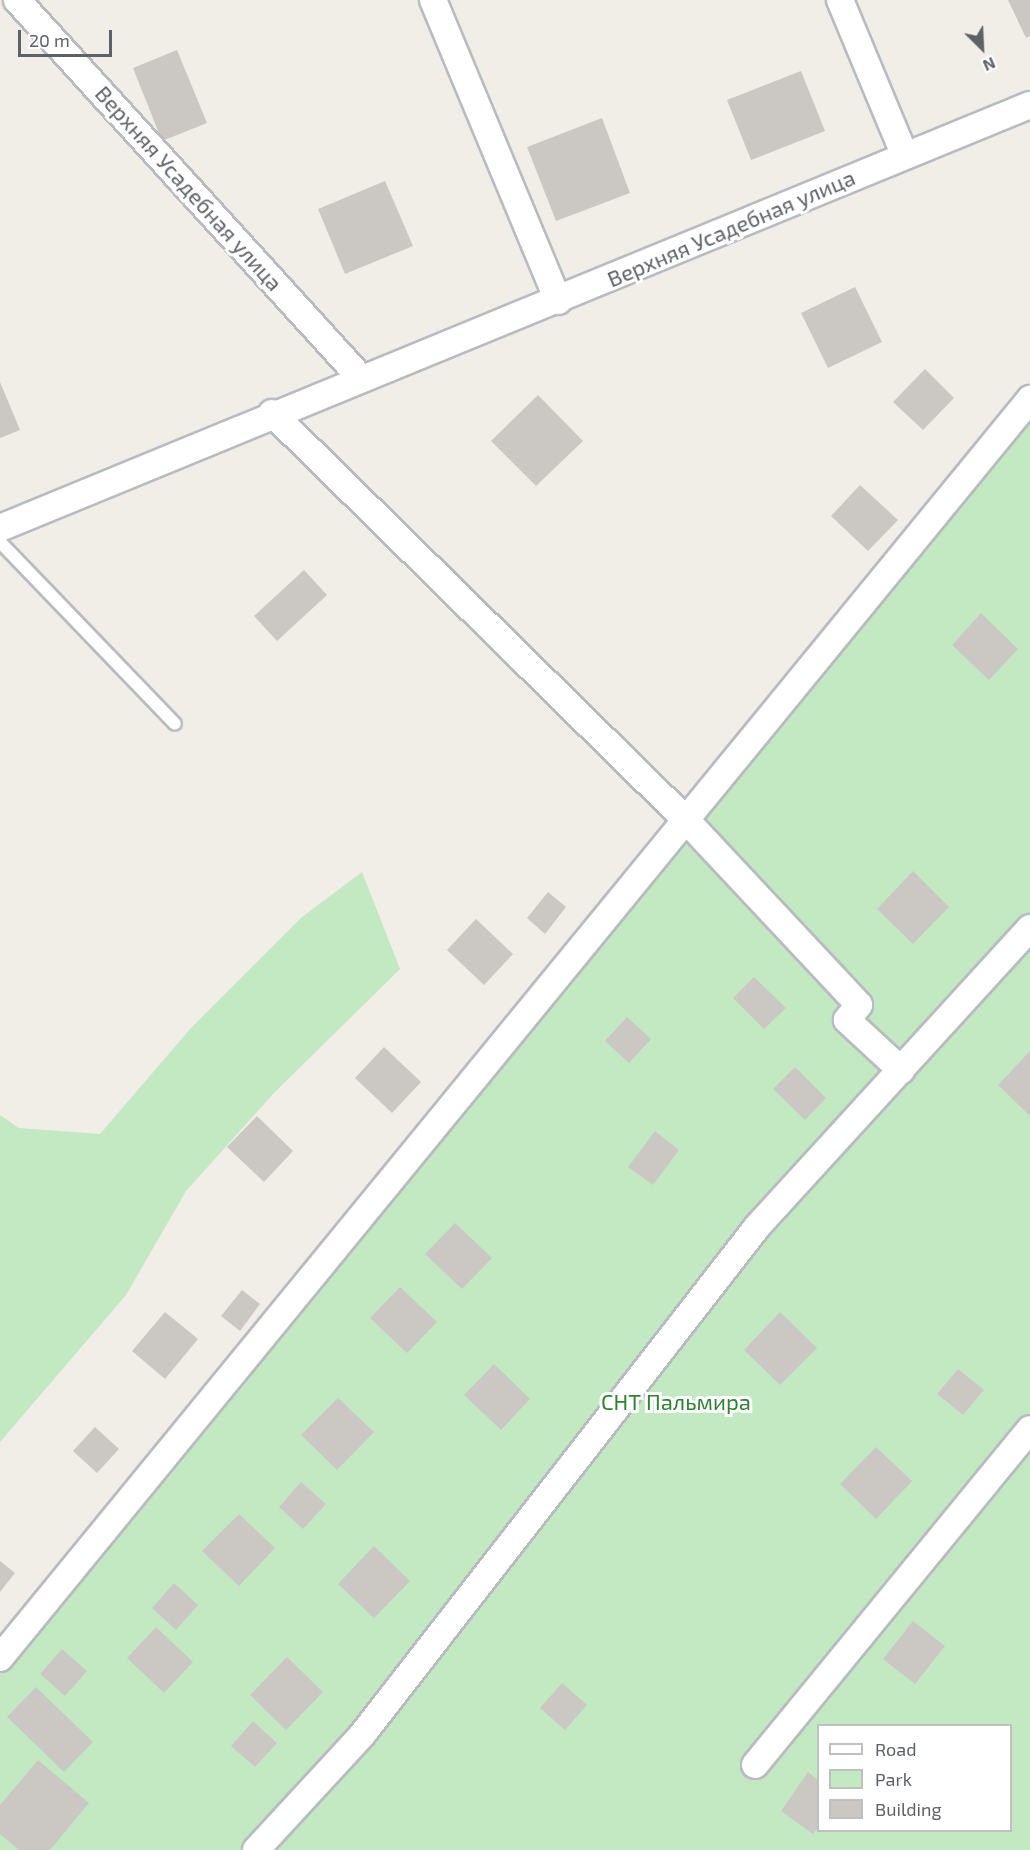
<!DOCTYPE html>
<html>
<head>
<meta charset="utf-8">
<style>
	body { margin:0 }
	#map { position:relative; width:1030px; height:1850px; overflow:hidden; background:#f0eee6; font-family:"Exo 2",sans-serif }
	div>[style] { position:absolute }
	[style*='--x'] { left:calc(var(--x)*1px); top:calc(var(--y)*1px); width:calc(var(--w)*1px); rotate:calc(var(--a)*1deg) }
	.green>* { inset:0; background:#c2e9c1 }
	.building>* { inset:0; background:#cbc8c3 }
	.roads { filter:drop-shadow(2px 0 #b8bbc0) drop-shadow(-2px 0 #b8bbc0) drop-shadow(0 2px #b8bbc0) drop-shadow(0 -2px #b8bbc0) }
	.service>* { height:12px; margin:-6px; padding:0 6px; transform-origin:6px; border-radius:6px; background:#fff }
	.minor>* { height:26px; margin:-13px; padding:0 13px; transform-origin:13px; border-radius:13px; background:#fff }
	span { translate:-50% -50%; white-space:nowrap; text-align:center; line-height:1.15; -webkit-text-stroke:6px #fff; paint-order:stroke }
	.street-label { font-size:22px; color:#5d6267 }
	.park-label { font-size:22px; color:#308332 }
	.legend { position:absolute; left:817px; top:1724px; width:195px; height:108px; box-sizing:border-box; background:#fff; border:2px solid #bec0c2; margin:0; padding:8px 10px; list-style:none; font-size:18px; color:#5d6267 }
	.legend li { display:flex; align-items:center; gap:12px; height:30px }
	.legend b { width:30px; border:2px solid #bec0c2 }
	.north { position:absolute; left:952px; top:18px; width:60px; height:60px; -webkit-text-stroke:4px #fff; paint-order:stroke; rotate:156deg; font-size:16px; font-weight:700; line-height:24px; text-align:center; color:#5d6267 }
	.north::after { content:''; display:block; margin:auto; width:21px; height:27px; background:#5d6267; clip-path:polygon(50% 0,100% 100%,50% 72%,0 100%) }
	.scale { position:absolute; left:18px; top:30px; width:94px; height:27px; box-sizing:border-box; border:3px solid #5d6267; border-top:0; padding-left:8px; font-size:18px; line-height:21px; white-space:nowrap; color:#5d6267; -webkit-text-stroke:4px #fff; paint-order:stroke }
</style>
</head>
<body>
<div id="map">
	<div class="green">
		<div style="clip-path:polygon(evenodd,1030px 423px,1030px 1850px,0 1850px,0 1662px,1030px 423px,818px 1726px,1010px 1726px,1010px 1830px,818px 1830px,818px 1726px)"></div>
		<div style="clip-path:polygon(362px 872px,400px 969px,274px 1093px,186px 1191px,126px 1295px,0 1442px,0 1115px,19px 1128px,100px 1134px,191px 1028px,302px 917px)"></div>
	</div>
	<div class="building">
		<div style="clip-path:polygon(1008px 0,1030px 0,1030px 36px,1026px 38px)"></div>
		<div style="clip-path:polygon(177px 50px,207px 123px,162px 141px,133px 68px)"></div>
		<div style="clip-path:polygon(801px 71px,825px 131px,751px 160px,727px 100px)"></div>
		<div style="clip-path:polygon(602px 118px,630px 193px,556px 221px,527px 147px)"></div>
		<div style="clip-path:polygon(385px 181px,413px 246px,345px 274px,318px 209px)"></div>
		<div style="clip-path:polygon(855px 287px,882px 342px,828px 368px,801px 313px)"></div>
		<div style="clip-path:polygon(925px 369px,954px 398px,923px 430px,893px 402px)"></div>
		<div style="clip-path:polygon(0 382px,20px 430px,0 438px)"></div>
		<div style="clip-path:polygon(538px 395px,583px 441px,536px 486px,491px 441px)"></div>
		<div style="clip-path:polygon(860px 485px,898px 520px,868px 551px,831px 516px)"></div>
		<div style="clip-path:polygon(304px 570px,327px 595px,277px 641px,254px 616px)"></div>
		<div style="clip-path:polygon(981px 613px,1018px 649px,989px 680px,952px 645px)"></div>
		<div style="clip-path:polygon(913px 871px,949px 907px,913px 944px,877px 909px)"></div>
		<div style="clip-path:polygon(548px 892px,566px 907px,545px 934px,527px 918px)"></div>
		<div style="clip-path:polygon(476px 919px,513px 954px,484px 985px,447px 950px)"></div>
		<div style="clip-path:polygon(754px 977px,786px 1008px,764px 1029px,733px 998px)"></div>
		<div style="clip-path:polygon(627px 1017px,651px 1039px,629px 1063px,605px 1041px)"></div>
		<div style="clip-path:polygon(384px 1047px,421px 1082px,392px 1113px,355px 1078px)"></div>
		<div style="clip-path:polygon(1030px 1051px,1030px 1116px,998px 1085px)"></div>
		<div style="clip-path:polygon(795px 1067px,826px 1098px,805px 1120px,773px 1089px)"></div>
		<div style="clip-path:polygon(257px 1116px,293px 1151px,264px 1182px,227px 1147px)"></div>
		<div style="clip-path:polygon(655px 1131px,679px 1150px,653px 1185px,628px 1167px)"></div>
		<div style="clip-path:polygon(455px 1223px,492px 1258px,462px 1289px,425px 1254px)"></div>
		<div style="clip-path:polygon(400px 1287px,437px 1322px,407px 1353px,370px 1318px)"></div>
		<div style="clip-path:polygon(242px 1290px,260px 1304px,240px 1331px,221px 1316px)"></div>
		<div style="clip-path:polygon(165px 1312px,198px 1339px,165px 1379px,132px 1351px)"></div>
		<div style="clip-path:polygon(780px 1312px,817px 1348px,780px 1385px,744px 1350px)"></div>
		<div style="clip-path:polygon(494px 1364px,530px 1399px,501px 1430px,464px 1395px)"></div>
		<div style="clip-path:polygon(958px 1369px,984px 1390px,963px 1415px,937px 1394px)"></div>
		<div style="clip-path:polygon(338px 1398px,374px 1432px,337px 1470px,301px 1435px)"></div>
		<div style="clip-path:polygon(95px 1427px,119px 1449px,97px 1473px,73px 1451px)"></div>
		<div style="clip-path:polygon(876px 1447px,912px 1481px,876px 1519px,840px 1484px)"></div>
		<div style="clip-path:polygon(301px 1482px,326px 1504px,303px 1529px,279px 1507px)"></div>
		<div style="clip-path:polygon(239px 1514px,275px 1548px,239px 1586px,202px 1551px)"></div>
		<div style="clip-path:polygon(374px 1546px,410px 1581px,374px 1618px,338px 1584px)"></div>
		<div style="clip-path:polygon(0 1561px,15px 1573px,0 1592px)"></div>
		<div style="clip-path:polygon(174px 1583px,198px 1605px,176px 1630px,152px 1608px)"></div>
		<div style="clip-path:polygon(913px 1621px,945px 1646px,915px 1684px,883px 1659px)"></div>
		<div style="clip-path:polygon(156px 1627px,193px 1662px,164px 1693px,127px 1658px)"></div>
		<div style="clip-path:polygon(62px 1649px,87px 1671px,65px 1696px,40px 1674px)"></div>
		<div style="clip-path:polygon(287px 1657px,323px 1692px,286px 1730px,250px 1695px)"></div>
		<div style="clip-path:polygon(562px 1683px,587px 1705px,565px 1730px,540px 1708px)"></div>
		<div style="clip-path:polygon(36px 1687px,93px 1742px,64px 1772px,7px 1717px)"></div>
		<div style="clip-path:polygon(253px 1721px,277px 1743px,255px 1767px,231px 1746px)"></div>
		<div style="clip-path:polygon(38px 1760px,89px 1803px,50px 1850px,19px 1850px,0 1834px,0 1805px)"></div>
		<div style="clip-path:polygon(808px 1772px,818px 1780px,818px 1827px,813px 1834px,781px 1811px)"></div>
	</div>
	<div class="roads">
		<div class="service">
			<div style="--x:0;--y:542;--w:252;--a:46.1"></div>
		</div>
		<div class="minor">
			<div style="--x:17;--y:0;--w:510;--a:47.7"></div>
			<div style="--x:433;--y:0;--w:326;--a:67.4"></div>
			<div style="--x:840;--y:0;--w:169;--a:67.4"></div>
			<div style="--x:272;--y:413;--w:581;--a:44.51"></div>
			<div style="--x:686;--y:820;--w:253;--a:46.9"></div>
			<div style="--x:859;--y:1005;--w:19;--a:129"></div>
			<div style="--x:847;--y:1020;--w:74;--a:42.8"></div>
			<div style="--x:0;--y:528;--w:1113;--a:-22.33"></div>
			<div style="--x:0;--y:1658;--w:1627;--a:-50.71"></div>
			<div style="--x:755;--y:1765;--w:434;--a:-50.7"></div>
			<div style="--x:256;--y:1850;--w:156;--a:-47.3"></div>
			<div style="--x:362;--y:1735;--w:643;--a:-52.13"></div>
			<div style="--x:757;--y:1227;--w:405;--a:-47.6"></div>
		</div>
	</div>
	<div class="street-label">
		<span style="left:189px;top:188px;rotate:48deg">Верхняя Усадебная улица</span>
		<span style="left:731px;top:228px;rotate:-23deg">Верхняя Усадебная улица</span>
	</div>
	<div class="park-label">
		<span style="left:676px;top:1402px">СНТ Пальмира</span>
	</div>
	<ul class="legend">
	<li><b style="height:8px;background:#fff"></b>Road</li>
	<li><b style="height:16px;background:#c2e9c1"></b>Park</li>
	<li><b style="height:16px;background:#cbc8c3"></b>Building</li>
	</ul>
	<div class="north">N</div>
	<div class="scale">20 m</div>
</div>
</body>
</html>
